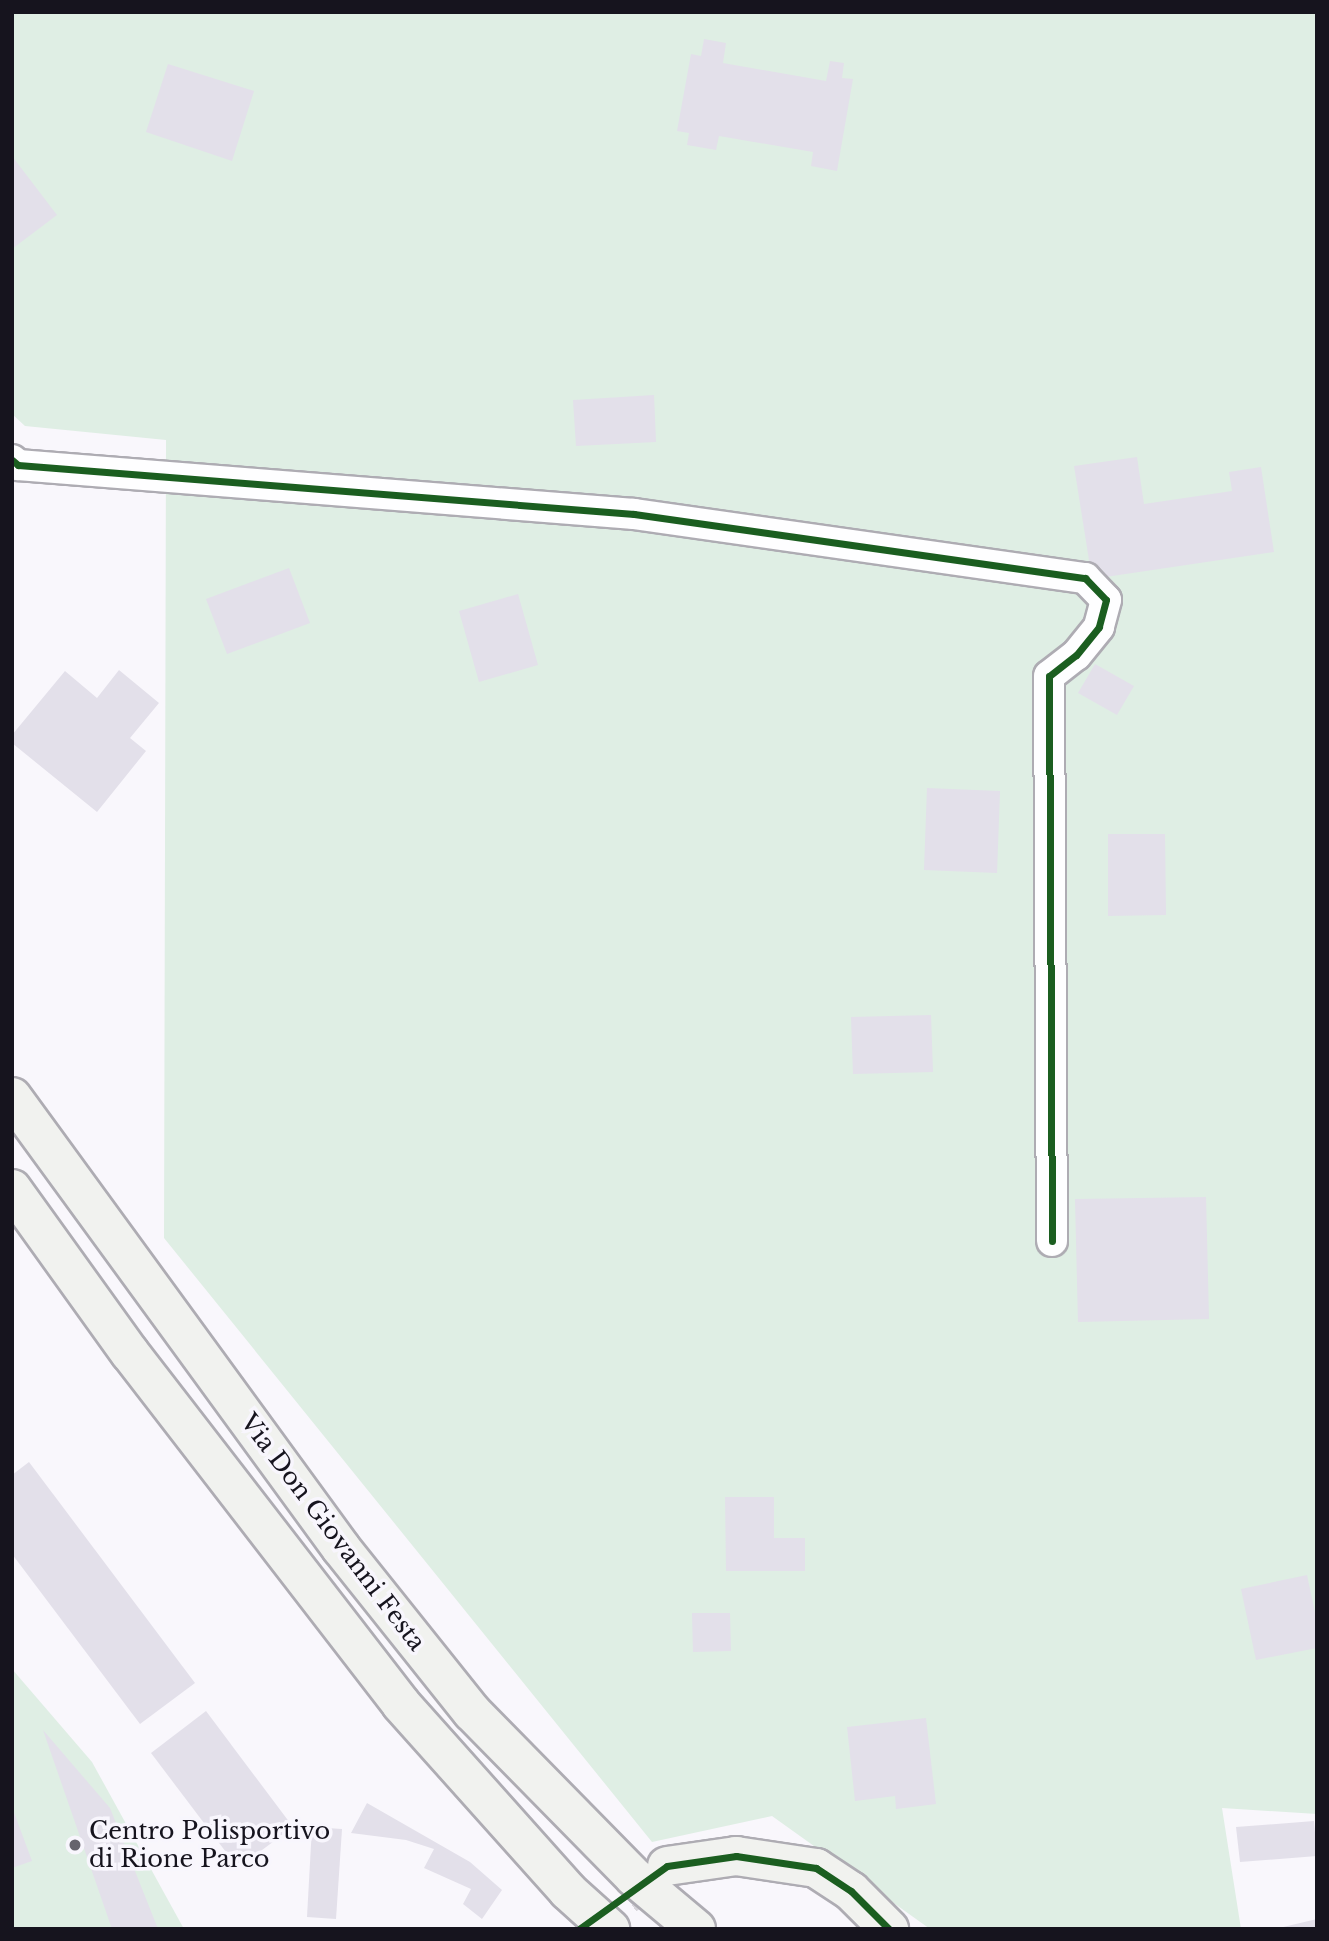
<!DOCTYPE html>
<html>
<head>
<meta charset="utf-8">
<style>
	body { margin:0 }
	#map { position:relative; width:1329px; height:1941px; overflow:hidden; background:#f9f7fc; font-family:"Libre Baskerville",serif }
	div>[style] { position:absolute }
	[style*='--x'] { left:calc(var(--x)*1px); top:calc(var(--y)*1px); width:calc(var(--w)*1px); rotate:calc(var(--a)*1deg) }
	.green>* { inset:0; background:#dfeee4 }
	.building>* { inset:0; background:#e3e0ea }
	.secondary-tunnel>* { height:38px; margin-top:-19px; transform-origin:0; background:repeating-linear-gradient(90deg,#d7d5db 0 38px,transparent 0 57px) }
	.roads { filter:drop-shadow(2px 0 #aeacb3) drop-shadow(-2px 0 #aeacb3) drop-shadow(0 2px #aeacb3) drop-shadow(0 -2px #aeacb3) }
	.street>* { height:30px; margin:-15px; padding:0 15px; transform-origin:15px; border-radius:15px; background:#fefeff }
	.secondary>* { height:38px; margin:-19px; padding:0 19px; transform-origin:19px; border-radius:19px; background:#f1f2ef }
	.cycleway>* { height:7px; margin:-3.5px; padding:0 3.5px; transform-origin:3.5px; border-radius:3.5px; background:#1b5e20 }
	.dots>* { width:19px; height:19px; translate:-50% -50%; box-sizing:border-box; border:4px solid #f8f6fd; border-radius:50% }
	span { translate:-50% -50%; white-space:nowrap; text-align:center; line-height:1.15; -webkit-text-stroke:7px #f8f6fd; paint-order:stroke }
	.street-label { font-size:24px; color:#16141e }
	.poi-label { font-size:24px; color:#16141e }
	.left { translate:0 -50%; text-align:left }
	.frame { position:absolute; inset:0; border:14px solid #16141e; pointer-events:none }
</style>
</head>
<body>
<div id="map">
	<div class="green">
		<div style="clip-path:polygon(12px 12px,1317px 12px,1317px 1814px,1222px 1808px,1241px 1929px,930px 1929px,772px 1816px,652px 1842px,164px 1238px,166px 440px,25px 426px,12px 414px)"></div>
		<div style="clip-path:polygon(12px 1669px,92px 1762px,184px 1929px,12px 1929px)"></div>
	</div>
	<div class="building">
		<div style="clip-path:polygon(704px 39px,726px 43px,723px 63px,826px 81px,830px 61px,844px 63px,842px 78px,853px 79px,837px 171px,811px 166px,813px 152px,719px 136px,716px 150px,687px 145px,689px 133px,677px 131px,691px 54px,701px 56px)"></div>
		<div style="clip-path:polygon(168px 64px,254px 91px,232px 161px,146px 132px)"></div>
		<div style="clip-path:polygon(12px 156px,57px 215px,12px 249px)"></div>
		<div style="clip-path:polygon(654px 395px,656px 442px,576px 446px,573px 400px)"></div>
		<div style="clip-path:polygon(1137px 457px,1144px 504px,1232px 491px,1229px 472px,1261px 467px,1274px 552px,1092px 579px,1074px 466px)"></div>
		<div style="clip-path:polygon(289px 568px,310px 623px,227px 654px,206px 599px)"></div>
		<div style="clip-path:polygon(518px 594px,538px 665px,479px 682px,459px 611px)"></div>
		<div style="clip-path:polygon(1095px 664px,1134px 686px,1117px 715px,1078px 693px)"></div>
		<div style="clip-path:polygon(119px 670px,159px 703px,130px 738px,146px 751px,97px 812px,12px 743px,12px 735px,65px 671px,97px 698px)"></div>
		<div style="clip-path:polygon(927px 788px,1000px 791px,997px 873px,924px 870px)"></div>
		<div style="clip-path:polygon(1108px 834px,1165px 834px,1166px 915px,1108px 916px)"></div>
		<div style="clip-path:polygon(931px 1015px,933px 1072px,853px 1074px,851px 1017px)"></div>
		<div style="clip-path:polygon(1206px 1197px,1209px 1319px,1078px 1322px,1075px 1199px)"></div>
		<div style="clip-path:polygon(29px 1462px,195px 1683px,140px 1724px,12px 1554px,12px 1475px)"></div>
		<div style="clip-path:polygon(725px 1497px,774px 1497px,774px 1538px,805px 1538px,805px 1571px,726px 1571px)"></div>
		<div style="clip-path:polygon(1307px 1575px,1317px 1622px,1317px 1648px,1256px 1660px,1241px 1589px)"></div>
		<div style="clip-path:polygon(692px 1613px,730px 1613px,731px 1651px,693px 1652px)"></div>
		<div style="clip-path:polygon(206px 1711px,293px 1827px,238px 1868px,151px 1753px)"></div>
		<div style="clip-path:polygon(926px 1718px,936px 1804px,896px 1809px,895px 1796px,855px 1801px,847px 1727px)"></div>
		<div style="clip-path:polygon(43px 1730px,110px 1808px,158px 1929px,112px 1929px)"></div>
		<div style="clip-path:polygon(367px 1803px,470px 1862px,502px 1890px,482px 1919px,463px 1904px,471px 1889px,424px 1868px,434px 1849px,406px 1840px,351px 1833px)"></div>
		<div style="clip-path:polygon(12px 1807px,32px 1861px,12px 1868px)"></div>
		<div style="clip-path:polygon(1314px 1821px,1317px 1856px,1240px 1862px,1236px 1827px)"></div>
		<div style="clip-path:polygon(312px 1827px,342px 1829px,336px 1919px,307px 1917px)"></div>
		<div style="clip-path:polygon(1317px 1919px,1317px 1929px,1279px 1929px,1279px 1928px)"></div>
	</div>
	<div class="secondary-tunnel">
		<div style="--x:579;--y:1929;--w:108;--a:-35.6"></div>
	</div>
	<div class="roads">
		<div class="street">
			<div style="--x:12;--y:460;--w:8;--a:40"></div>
			<div style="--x:18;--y:465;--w:618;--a:4.55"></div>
			<div style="--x:634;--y:514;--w:456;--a:8.1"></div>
			<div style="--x:1085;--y:578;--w:30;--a:46"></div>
			<div style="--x:1106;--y:600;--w:28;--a:105"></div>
			<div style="--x:1099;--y:627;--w:36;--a:129"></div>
			<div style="--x:1076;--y:655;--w:34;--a:142"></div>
			<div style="--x:1049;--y:676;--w:565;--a:89.7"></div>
		</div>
		<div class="secondary">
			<div style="--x:12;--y:1097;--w:558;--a:53.89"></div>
			<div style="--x:341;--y:1548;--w:210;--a:51.4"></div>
			<div style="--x:472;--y:1712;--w:231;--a:45.5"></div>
			<div style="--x:634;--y:1877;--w:81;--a:40"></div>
			<div style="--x:12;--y:1189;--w:202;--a:54.3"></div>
			<div style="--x:130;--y:1353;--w:443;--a:52.3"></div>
			<div style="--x:401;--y:1704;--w:251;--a:48.2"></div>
			<div style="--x:568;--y:1891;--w:57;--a:42.1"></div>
			<div style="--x:667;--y:1866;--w:70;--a:-8.2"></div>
			<div style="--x:736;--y:1856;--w:81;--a:8.5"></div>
			<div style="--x:816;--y:1868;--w:42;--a:33.3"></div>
			<div style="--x:851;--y:1891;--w:54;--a:45"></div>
		</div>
	</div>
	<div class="cycleway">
		<div style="--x:12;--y:460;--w:8;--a:40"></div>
		<div style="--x:18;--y:465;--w:618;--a:4.55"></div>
		<div style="--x:634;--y:514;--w:456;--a:8.1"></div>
		<div style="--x:1085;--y:578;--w:30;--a:46"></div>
		<div style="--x:1106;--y:600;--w:28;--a:105"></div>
		<div style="--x:1099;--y:627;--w:36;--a:129"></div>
		<div style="--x:1076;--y:655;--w:34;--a:142"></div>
		<div style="--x:1049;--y:676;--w:565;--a:89.7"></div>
		<div style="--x:579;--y:1929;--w:108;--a:-35.6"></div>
		<div style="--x:667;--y:1866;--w:70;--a:-8.2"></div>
		<div style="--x:736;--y:1856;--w:81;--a:8.5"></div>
		<div style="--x:816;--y:1868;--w:42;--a:33.3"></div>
		<div style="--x:851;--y:1891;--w:54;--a:45"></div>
	</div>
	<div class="dots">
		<div style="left:75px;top:1845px;background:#65636c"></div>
	</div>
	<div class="street-label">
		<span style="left:333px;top:1532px;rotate:53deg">Via Don Giovanni Festa</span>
	</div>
	<div class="poi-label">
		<span class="left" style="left:89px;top:1845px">Centro Polisportivo<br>di Rione Parco</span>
	</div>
	<div class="frame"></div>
</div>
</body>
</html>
